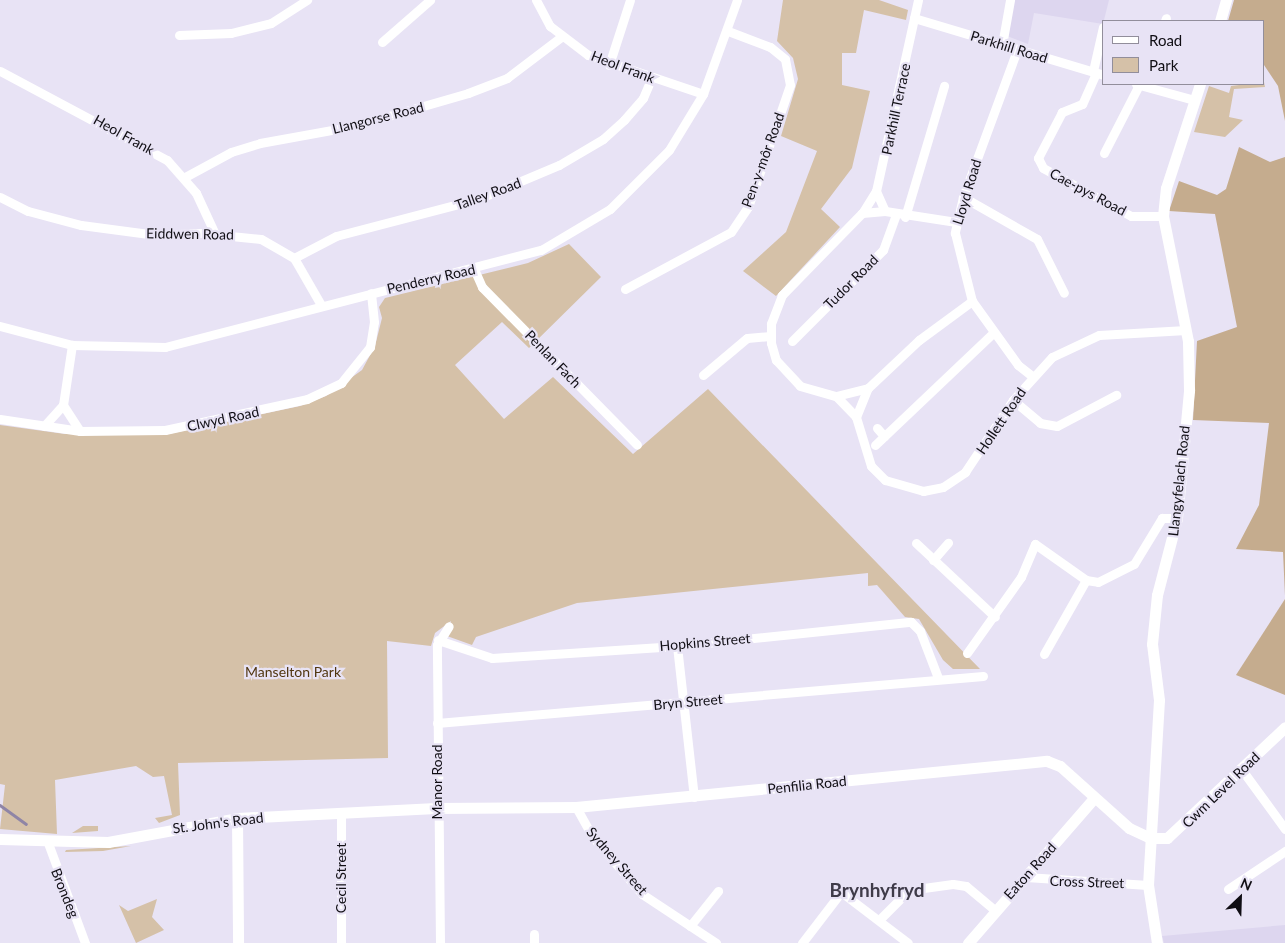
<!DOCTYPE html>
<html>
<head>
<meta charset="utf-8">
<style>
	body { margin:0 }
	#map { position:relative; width:1285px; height:943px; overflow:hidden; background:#e8e3f5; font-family:Lato,sans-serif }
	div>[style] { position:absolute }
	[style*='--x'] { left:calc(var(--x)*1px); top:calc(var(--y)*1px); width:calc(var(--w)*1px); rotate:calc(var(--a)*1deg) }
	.built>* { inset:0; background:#ddd6ef }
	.green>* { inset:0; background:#d5c1a8 }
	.forest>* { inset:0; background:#c5ac8e }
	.stream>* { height:2.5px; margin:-1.25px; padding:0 1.25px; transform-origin:1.25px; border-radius:1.25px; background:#8f85a6 }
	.street>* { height:9px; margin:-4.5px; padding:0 4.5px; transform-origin:4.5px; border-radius:4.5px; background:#fff }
	.secondary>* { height:11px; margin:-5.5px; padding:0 5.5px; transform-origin:5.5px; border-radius:5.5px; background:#fff }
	span { translate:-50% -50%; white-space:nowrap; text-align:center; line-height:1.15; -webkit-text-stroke:4.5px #e8e3f5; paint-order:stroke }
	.street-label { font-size:14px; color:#100e14 }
	.park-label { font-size:14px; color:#503610 }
	.district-label { font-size:19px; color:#3f3b49; font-weight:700 }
	.legend { position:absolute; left:1102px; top:20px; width:162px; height:65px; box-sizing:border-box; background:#e8e3f5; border:1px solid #928e9b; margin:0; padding:6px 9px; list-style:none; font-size:15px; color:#100e14 }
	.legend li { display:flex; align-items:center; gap:10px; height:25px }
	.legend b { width:25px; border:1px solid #928e9b }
	.north { position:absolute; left:1215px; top:873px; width:50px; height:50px; -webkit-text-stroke:4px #e8e3f5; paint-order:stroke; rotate:24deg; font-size:14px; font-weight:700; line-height:20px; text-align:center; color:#100e14 }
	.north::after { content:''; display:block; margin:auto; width:18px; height:22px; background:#100e14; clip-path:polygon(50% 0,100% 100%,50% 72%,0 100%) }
</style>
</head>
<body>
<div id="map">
	<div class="built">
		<div style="clip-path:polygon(1014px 0,1109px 0,1103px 24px,1034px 13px,1028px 44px,1007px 36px)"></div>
		<div style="clip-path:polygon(1285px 925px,1285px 943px,1164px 943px,1162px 936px)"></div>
	</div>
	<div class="green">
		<div style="clip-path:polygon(783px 0,879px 0,908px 10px,906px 20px,864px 10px,856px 53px,842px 53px,842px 85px,870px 91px,852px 168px,821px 209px,840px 227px,776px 296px,743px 271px,786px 232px,817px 151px,781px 136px,798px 79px,793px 58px,777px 41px)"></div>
		<div style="clip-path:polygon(1264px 82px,1265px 87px,1234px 89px,1229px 117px,1243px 120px,1225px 137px,1194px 132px,1209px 86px,1229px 93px,1231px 86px)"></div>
		<div style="clip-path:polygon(569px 244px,601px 277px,529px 348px,502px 322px,455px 365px,504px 419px,553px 377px,633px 454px,708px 389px,980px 669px,953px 669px,943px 660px,919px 619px,905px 617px,877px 585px,868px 586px,868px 573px,577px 603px,476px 637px,472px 645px,447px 636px,451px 621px,435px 633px,431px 646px,387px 641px,388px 758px,178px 763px,180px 815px,159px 823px,155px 818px,172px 815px,164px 776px,153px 777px,136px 766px,55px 780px,57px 834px,0 829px,5px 785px,0 784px,0 425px,65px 434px,164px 435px,300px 406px,326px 396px,362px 370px,375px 346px,382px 318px,379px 307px,385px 298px,528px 263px)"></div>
		<div style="clip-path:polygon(83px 826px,98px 826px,98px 831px,72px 833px)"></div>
		<div style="clip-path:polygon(131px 846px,103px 851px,65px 852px,66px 850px)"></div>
		<div style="clip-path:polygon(157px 899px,152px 917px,164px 930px,136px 943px,119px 905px,128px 911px)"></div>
	</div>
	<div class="forest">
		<div style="clip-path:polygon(1234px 0,1285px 0,1285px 121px,1278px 86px,1264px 65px,1264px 21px,1228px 21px)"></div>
		<div style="clip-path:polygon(1239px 147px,1270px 162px,1285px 157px,1285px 596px,1283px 552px,1236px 549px,1259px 505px,1269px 423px,1193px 420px,1197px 341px,1237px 327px,1215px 214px,1169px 211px,1179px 181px,1217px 195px,1226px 189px)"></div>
		<div style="clip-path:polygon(1285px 599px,1285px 695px,1236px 675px)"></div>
	</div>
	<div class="stream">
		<div style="--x:0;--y:805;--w:32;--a:36"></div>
	</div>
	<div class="street">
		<div style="--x:536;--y:0;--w:30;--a:62"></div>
		<div style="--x:550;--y:26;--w:48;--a:37.3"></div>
		<div style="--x:588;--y:55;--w:121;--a:18.7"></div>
		<div style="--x:918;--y:0;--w:196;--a:102.4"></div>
		<div style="--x:876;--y:191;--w:26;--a:122"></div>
		<div style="--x:862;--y:213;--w:115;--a:134.3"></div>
		<div style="--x:782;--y:295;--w:31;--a:111"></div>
		<div style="--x:771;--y:324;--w:19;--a:90"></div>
		<div style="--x:771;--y:343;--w:18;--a:74"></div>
		<div style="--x:776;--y:360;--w:35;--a:47"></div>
		<div style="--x:800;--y:386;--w:37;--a:16"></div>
		<div style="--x:836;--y:396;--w:33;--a:-14"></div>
		<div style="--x:868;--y:388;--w:70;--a:-43.3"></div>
		<div style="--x:919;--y:340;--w:66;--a:-36.3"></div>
		<div style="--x:914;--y:18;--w:198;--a:16.7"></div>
		<div style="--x:1165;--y:21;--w:3;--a:-72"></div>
		<div style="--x:179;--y:35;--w:52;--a:-2.2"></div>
		<div style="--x:231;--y:33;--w:41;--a:-14"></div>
		<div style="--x:271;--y:23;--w:43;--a:-32.6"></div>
		<div style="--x:382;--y:42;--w:64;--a:-41.2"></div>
		<div style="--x:1002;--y:45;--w:46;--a:-79.9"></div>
		<div style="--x:1017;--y:50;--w:157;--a:110.2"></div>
		<div style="--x:963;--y:197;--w:37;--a:103"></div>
		<div style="--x:955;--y:233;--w:70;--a:76"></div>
		<div style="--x:972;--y:301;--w:79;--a:54.3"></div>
		<div style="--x:1018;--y:365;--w:18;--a:38"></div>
		<div style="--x:609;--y:65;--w:68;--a:-72.1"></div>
		<div style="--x:0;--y:71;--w:189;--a:28.1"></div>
		<div style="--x:167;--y:160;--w:44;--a:48.7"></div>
		<div style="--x:196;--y:193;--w:45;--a:65.1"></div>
		<div style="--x:1093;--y:71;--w:45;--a:-77.2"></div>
		<div style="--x:1096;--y:73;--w:34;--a:114"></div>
		<div style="--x:1082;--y:104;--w:22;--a:158"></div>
		<div style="--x:1062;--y:112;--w:52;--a:117.6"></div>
		<div style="--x:1038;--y:158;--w:11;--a:63"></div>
		<div style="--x:1043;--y:168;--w:100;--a:28.6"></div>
		<div style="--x:1131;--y:216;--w:32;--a:0"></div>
		<div style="--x:1136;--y:84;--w:60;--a:15.4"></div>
		<div style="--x:1104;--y:153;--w:76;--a:-62.8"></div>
		<div style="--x:185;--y:177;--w:52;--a:-28.5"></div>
		<div style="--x:231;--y:152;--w:30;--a:-17"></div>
		<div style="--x:260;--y:143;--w:96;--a:-10.3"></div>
		<div style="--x:354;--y:126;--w:119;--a:-16.1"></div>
		<div style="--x:468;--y:93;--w:42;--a:-21"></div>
		<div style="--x:507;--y:78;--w:68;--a:-37.2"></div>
		<div style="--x:876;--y:191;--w:22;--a:66"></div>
		<div style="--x:0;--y:197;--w:31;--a:27"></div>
		<div style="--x:28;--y:211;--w:55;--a:14.8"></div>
		<div style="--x:81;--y:225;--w:76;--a:7.6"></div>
		<div style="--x:156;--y:235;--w:45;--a:-2.5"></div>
		<div style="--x:201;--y:233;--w:60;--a:5.7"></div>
		<div style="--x:261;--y:239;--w:38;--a:30"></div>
		<div style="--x:294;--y:258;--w:54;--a:60.1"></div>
		<div style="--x:963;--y:197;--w:85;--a:29.6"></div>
		<div style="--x:1037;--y:239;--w:60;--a:63.4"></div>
		<div style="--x:862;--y:213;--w:23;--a:-5"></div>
		<div style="--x:885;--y:211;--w:72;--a:8.8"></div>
		<div style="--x:905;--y:217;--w:137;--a:-73.4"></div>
		<div style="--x:294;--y:258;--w:47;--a:-27.6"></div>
		<div style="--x:336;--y:236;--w:147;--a:-14.6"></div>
		<div style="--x:478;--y:199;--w:88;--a:-22.8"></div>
		<div style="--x:559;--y:165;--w:51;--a:-30.6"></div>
		<div style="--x:603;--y:139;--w:28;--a:-42"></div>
		<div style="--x:624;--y:120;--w:29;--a:-49"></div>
		<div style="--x:643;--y:98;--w:21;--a:-67"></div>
		<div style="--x:474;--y:269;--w:20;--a:66"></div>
		<div style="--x:482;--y:287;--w:221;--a:45.5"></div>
		<div style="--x:625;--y:289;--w:120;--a:-28.3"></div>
		<div style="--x:731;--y:232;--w:30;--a:-56"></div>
		<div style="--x:748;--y:207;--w:129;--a:-71"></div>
		<div style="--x:790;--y:85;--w:26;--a:-101"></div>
		<div style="--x:785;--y:59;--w:19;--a:-141"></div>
		<div style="--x:770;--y:47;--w:45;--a:-159.1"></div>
		<div style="--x:0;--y:326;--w:74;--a:14.8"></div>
		<div style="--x:72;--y:345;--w:93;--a:1.2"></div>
		<div style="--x:165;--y:347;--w:388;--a:-14.5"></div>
		<div style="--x:541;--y:250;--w:80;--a:-30.7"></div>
		<div style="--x:610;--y:209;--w:83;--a:-45"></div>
		<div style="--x:669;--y:150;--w:66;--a:-58.7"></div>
		<div style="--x:703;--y:94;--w:100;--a:-70.1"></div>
		<div style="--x:792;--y:341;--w:129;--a:-45"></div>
		<div style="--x:883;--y:250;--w:37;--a:-70"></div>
		<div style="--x:703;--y:375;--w:57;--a:-40.1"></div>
		<div style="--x:747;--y:338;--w:24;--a:-5"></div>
		<div style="--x:836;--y:396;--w:29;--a:46"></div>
		<div style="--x:856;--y:417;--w:51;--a:73"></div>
		<div style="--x:871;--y:466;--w:20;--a:45"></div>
		<div style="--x:885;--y:480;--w:40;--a:16"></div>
		<div style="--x:923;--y:491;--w:20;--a:-11"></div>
		<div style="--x:943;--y:487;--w:27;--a:-34"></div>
		<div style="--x:965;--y:472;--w:87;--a:-56.3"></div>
		<div style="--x:1013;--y:400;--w:58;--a:-47.8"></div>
		<div style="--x:1052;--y:357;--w:52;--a:-25.1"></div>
		<div style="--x:1099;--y:335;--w:87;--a:-3.3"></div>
		<div style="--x:1013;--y:400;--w:35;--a:40"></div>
		<div style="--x:1040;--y:423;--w:17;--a:10"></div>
		<div style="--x:1057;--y:426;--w:67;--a:-27.7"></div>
		<div style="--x:63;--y:405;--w:31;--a:57"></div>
		<div style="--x:856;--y:417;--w:31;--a:-68"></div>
		<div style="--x:0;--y:419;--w:81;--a:8.5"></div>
		<div style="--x:80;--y:431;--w:85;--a:-0.7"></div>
		<div style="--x:165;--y:430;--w:145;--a:-12.3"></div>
		<div style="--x:307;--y:399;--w:38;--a:-25"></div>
		<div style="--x:341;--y:383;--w:46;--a:-51.1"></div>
		<div style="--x:370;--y:347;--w:25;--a:-81"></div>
		<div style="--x:374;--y:322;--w:29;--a:-96"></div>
		<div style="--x:44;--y:426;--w:28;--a:-48"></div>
		<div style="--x:63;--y:405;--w:61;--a:-81.5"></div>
		<div style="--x:877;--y:428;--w:11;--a:49"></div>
		<div style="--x:875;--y:445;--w:163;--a:-43.5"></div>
		<div style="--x:916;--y:543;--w:108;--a:43.1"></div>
		<div style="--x:933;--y:560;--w:23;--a:-49"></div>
		<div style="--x:438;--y:640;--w:57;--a:18.4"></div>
		<div style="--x:492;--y:658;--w:185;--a:-3.7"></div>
		<div style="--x:677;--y:646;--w:235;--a:-5.9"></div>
		<div style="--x:911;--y:622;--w:13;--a:45"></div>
		<div style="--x:920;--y:631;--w:50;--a:69"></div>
		<div style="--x:677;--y:646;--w:152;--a:83.6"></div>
		<div style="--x:967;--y:653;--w:93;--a:-54.6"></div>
		<div style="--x:1021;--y:577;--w:36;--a:-67"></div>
		<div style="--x:1035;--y:544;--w:62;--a:35.2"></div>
		<div style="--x:1086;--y:580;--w:12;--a:9"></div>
		<div style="--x:1098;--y:582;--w:40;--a:-26.6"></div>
		<div style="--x:1134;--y:564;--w:54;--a:-58.7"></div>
		<div style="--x:1162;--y:518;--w:15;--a:0"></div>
		<div style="--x:1044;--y:654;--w:85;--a:-60.4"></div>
		<div style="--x:437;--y:723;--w:548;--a:-4.92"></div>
		<div style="--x:1242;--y:770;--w:73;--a:53.9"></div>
		<div style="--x:576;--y:807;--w:33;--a:61"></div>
		<div style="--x:592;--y:836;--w:77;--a:49.2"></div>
		<div style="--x:642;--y:894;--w:89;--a:33.5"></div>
		<div style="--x:48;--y:843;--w:107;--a:69.7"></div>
		<div style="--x:1026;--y:877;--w:122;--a:3.8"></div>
		<div style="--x:1228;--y:889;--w:69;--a:-33.7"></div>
		<div style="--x:880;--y:919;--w:41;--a:-45"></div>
		<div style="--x:909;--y:890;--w:44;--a:-7.8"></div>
		<div style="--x:953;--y:884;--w:13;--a:9"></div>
		<div style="--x:966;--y:886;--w:38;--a:40"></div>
		<div style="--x:690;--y:926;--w:45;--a:-51.3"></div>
		<div style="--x:534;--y:934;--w:9;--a:90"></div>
		<div style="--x:341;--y:943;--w:131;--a:-90"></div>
		<div style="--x:440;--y:943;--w:298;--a:-90.6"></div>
		<div style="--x:437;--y:645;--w:22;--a:-58"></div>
		<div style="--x:802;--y:943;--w:64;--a:-52.6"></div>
		<div style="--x:841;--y:892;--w:84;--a:37.3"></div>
	</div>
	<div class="secondary">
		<div style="--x:1220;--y:21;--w:22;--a:-74"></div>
		<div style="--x:237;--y:818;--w:125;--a:89.5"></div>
		<div style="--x:0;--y:839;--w:108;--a:1.6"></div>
		<div style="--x:108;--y:842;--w:131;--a:-10.5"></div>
		<div style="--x:237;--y:818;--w:199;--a:-2.9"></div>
		<div style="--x:436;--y:808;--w:140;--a:-0.4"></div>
		<div style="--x:576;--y:807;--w:473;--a:-5.6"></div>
		<div style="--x:1047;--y:761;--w:14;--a:21"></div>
		<div style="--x:1060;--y:766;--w:93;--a:41.9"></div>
		<div style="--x:1129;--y:828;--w:23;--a:25"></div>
		<div style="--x:1150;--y:838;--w:17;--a:0"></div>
		<div style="--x:1167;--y:838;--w:162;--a:-43.2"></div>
		<div style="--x:968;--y:943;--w:191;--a:-49"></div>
		<div style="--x:1157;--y:943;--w:59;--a:-98.8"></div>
		<div style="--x:1148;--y:885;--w:185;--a:-86.6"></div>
		<div style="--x:1159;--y:700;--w:56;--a:-97.1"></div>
		<div style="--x:1152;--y:644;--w:49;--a:-84.2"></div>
		<div style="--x:1157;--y:595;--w:80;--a:-75.4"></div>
		<div style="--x:1177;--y:518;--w:129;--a:-84.6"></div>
		<div style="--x:1189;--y:390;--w:49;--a:-91.2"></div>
		<div style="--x:1188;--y:341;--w:127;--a:-101.3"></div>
		<div style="--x:1163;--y:216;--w:28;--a:-84"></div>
		<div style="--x:1166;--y:188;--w:109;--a:-71.9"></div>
	</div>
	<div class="street-label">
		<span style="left:1009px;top:47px;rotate:17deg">Parkhill Road</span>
		<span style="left:623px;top:67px;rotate:21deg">Heol Frank</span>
		<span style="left:896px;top:109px;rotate:-78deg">Parkhill Terrace</span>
		<span style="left:378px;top:118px;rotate:-14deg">Llangorse Road</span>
		<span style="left:124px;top:135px;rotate:29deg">Heol Frank</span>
		<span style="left:763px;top:160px;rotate:-70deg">Pen-y-môr Road</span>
		<span style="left:967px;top:192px;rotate:-73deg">Lloyd Road</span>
		<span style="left:1088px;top:192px;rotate:28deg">Cae-pys Road</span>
		<span style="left:488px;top:194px;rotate:-20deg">Talley Road</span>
		<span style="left:190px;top:234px;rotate:1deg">Eiddwen Road</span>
		<span style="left:431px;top:279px;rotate:-13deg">Penderry Road</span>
		<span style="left:851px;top:282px;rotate:-45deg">Tudor Road</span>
		<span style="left:553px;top:359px;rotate:46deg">Penlan Fach</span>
		<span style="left:223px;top:419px;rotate:-12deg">Clwyd Road</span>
		<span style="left:1001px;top:421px;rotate:-56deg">Hollett Road</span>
		<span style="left:1179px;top:481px;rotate:-84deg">Llangyfelach Road</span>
		<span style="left:705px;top:642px;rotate:-5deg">Hopkins Street</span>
		<span style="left:688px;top:702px;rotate:-5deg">Bryn Street</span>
		<span style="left:437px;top:782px;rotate:-90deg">Manor Road</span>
		<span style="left:807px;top:785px;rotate:-6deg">Penfilia Road</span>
		<span style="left:1221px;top:790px;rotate:-44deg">Cwm Level Road</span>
		<span style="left:218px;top:823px;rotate:-7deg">St. John's Road</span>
		<span style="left:617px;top:861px;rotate:49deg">Sydney Street</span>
		<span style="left:1030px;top:871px;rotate:-48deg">Eaton Road</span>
		<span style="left:341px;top:878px;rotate:-90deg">Cecil Street</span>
		<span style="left:1087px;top:882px;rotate:2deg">Cross Street</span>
		<span style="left:65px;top:893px;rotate:68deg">Brondeg</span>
	</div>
	<div class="park-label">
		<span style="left:293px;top:672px">Manselton Park</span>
	</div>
	<div class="district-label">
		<span style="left:877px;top:890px">Brynhyfryd</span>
	</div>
	<ul class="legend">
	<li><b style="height:6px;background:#fff"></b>Road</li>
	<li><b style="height:14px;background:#d5c1a8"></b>Park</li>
	</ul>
	<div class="north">N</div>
</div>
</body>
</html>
